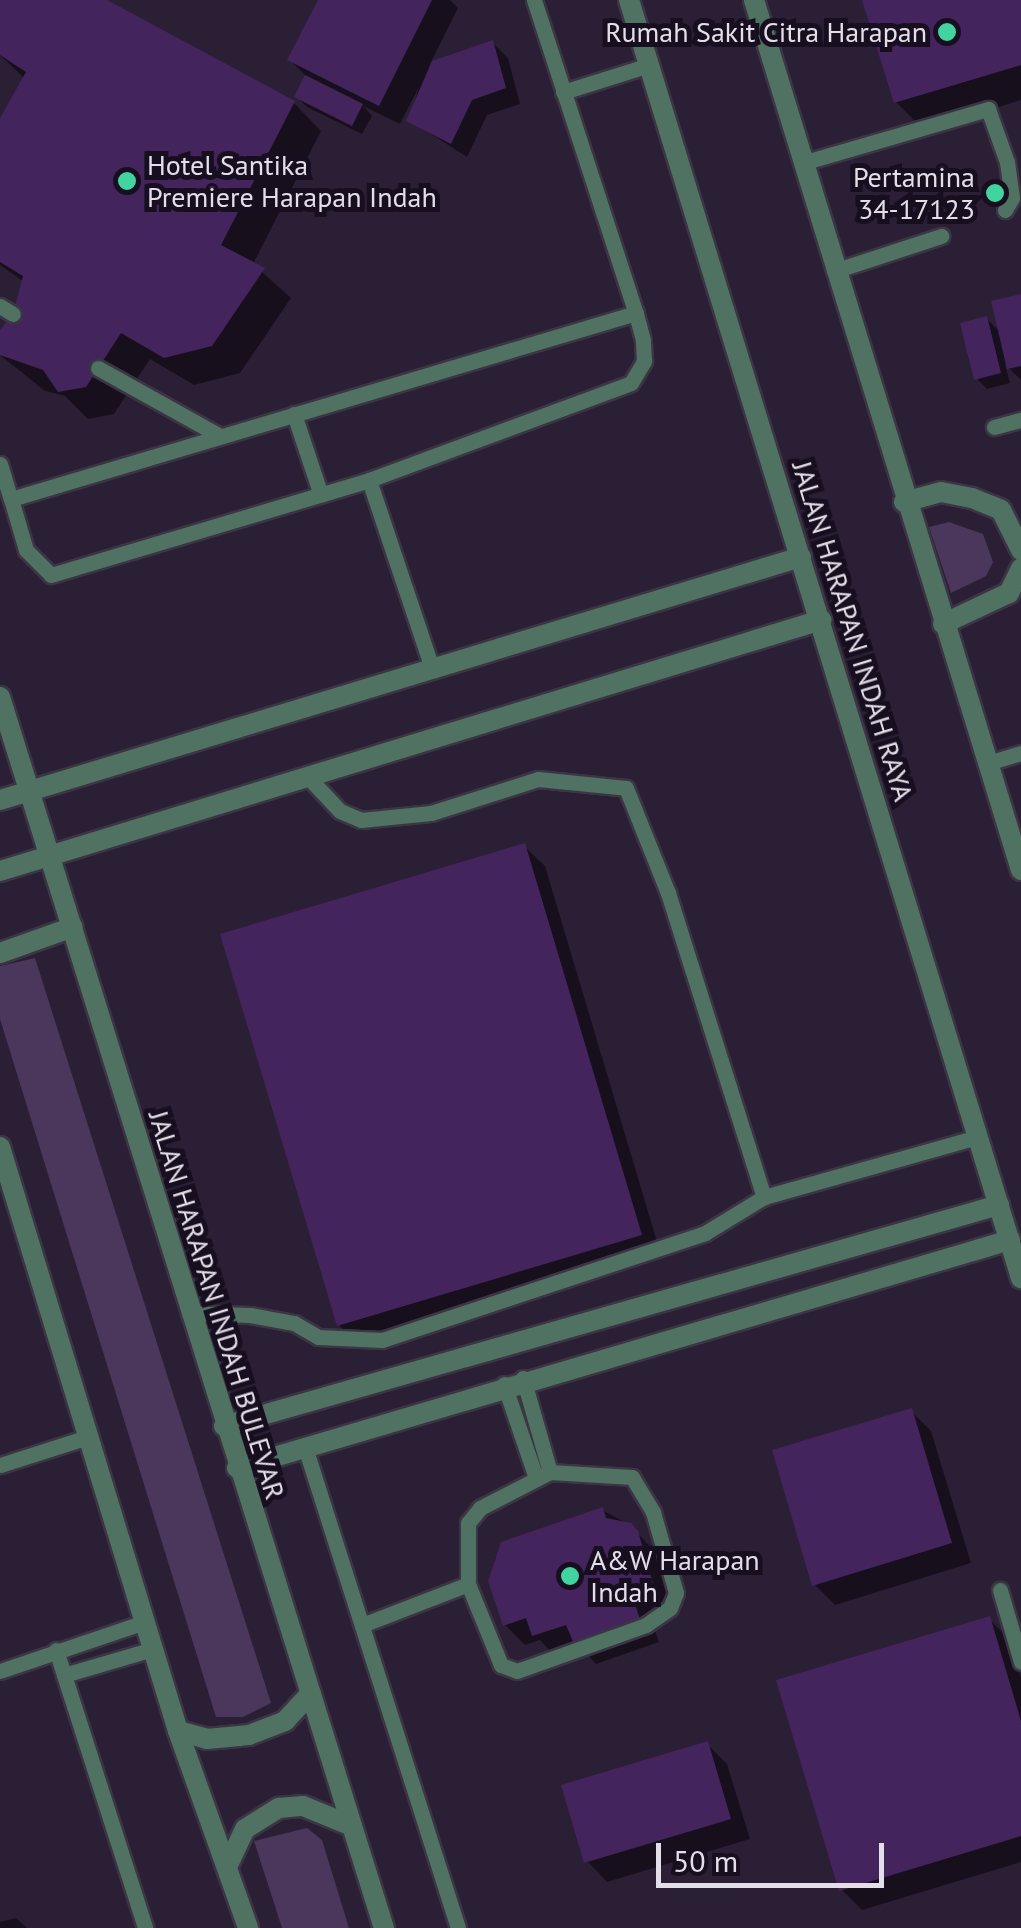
<!DOCTYPE html>
<html>
<head>
<meta charset="utf-8">
<style>
	body { margin:0 }
	#map { position:relative; width:1021px; height:1928px; overflow:hidden; background:#211929; font-family:"PT Sans",sans-serif }
	div>[style] { position:absolute }
	[style*='--x'] { left:calc(var(--x)*1px); top:calc(var(--y)*1px); width:calc(var(--w)*1px); rotate:calc(var(--a)*1deg) }
	.built>* { inset:0; background:#2b1f35 }
	.green>* { inset:0; background:#4a375b }
	.shadow>* { inset:0; background:#0007 }
	.building>* { inset:0; background:#44245d }
	.roads { filter:drop-shadow(2px 0 #3c3544) drop-shadow(-2px 0 #3c3544) drop-shadow(0 2px #3c3544) drop-shadow(0 -2px #3c3544) }
	.service>* { height:15px; margin:-7.5px; padding:0 7.5px; transform-origin:7.5px; border-radius:7.5px; background:#507262 }
	.minor>* { height:20px; margin:-10px; padding:0 10px; transform-origin:10px; border-radius:10px; background:#507262 }
	.tertiary>* { height:20px; margin:-10px; padding:0 10px; transform-origin:10px; border-radius:10px; background:#507262 }
	.dots>* { width:28px; height:28px; translate:-50% -50%; box-sizing:border-box; border:5px solid #170f1f; border-radius:50% }
	span { translate:-50% -50%; white-space:nowrap; text-align:center; line-height:1.15; -webkit-text-stroke:10px #170f1f; paint-order:stroke }
	.poi-label { font-size:28px; color:#e4dee9 }
	.right { translate:-100% -50%; text-align:right }
	.left { translate:0 -50%; text-align:left }
	.street-label { font-size:28px; color:#e4dee9 }
	.scale { position:absolute; left:656px; top:1843px; width:228px; height:45px; box-sizing:border-box; border:5px solid #e4dee9; border-top:0; padding-left:12px; font-size:30px; line-height:35px; white-space:nowrap; color:#e4dee9; -webkit-text-stroke:8px #170f1f; paint-order:stroke }
</style>
</head>
<body>
<div id="map">
	<div class="built">
		<div style="clip-path:polygon(0 0,1021px 0,1021px 1928px,0 1928px)"></div>
	</div>
	<div class="green">
		<div style="clip-path:polygon(949px 522px,983px 534px,993px 562px,986px 576px,951px 593px,929px 527px)"></div>
		<div style="clip-path:polygon(35px 958px,271px 1703px,243px 1717px,216px 1717px,0 1019px,0 966px)"></div>
		<div style="clip-path:polygon(307px 1828px,322px 1840px,349px 1928px,282px 1928px,254px 1841px)"></div>
	</div>
	<div class="shadow">
		<div style="clip-path:polygon(0 0,102px 0,294px 103px,321px 131px,253px 264px,291px 298px,240px 373px,194px 385px,150px 359px,114px 414px,88px 419px,65px 396px,45px 391px,0 355px,0 334px,15px 315px,24px 282px,0 265px,0 123px,25px 79px,0 55px)"></div>
		<div style="clip-path:polygon(321px 0,450px 0,458px 8px,430px 64px,493px 43px,508px 58px,520px 104px,487px 115px,467px 157px,409px 120px,419px 87px,400px 124px,363px 106px,372px 116px,362px 134px,307px 107px,297px 97px,307px 77px,290px 60px)"></div>
		<div style="clip-path:polygon(865px 0,1021px 0,1021px 100px,924px 130px,896px 102px)"></div>
		<div style="clip-path:polygon(1021px 296px,1021px 380px,1005px 364px,1010px 383px,987px 389px,976px 378px,987px 319px,1001px 333px)"></div>
		<div style="clip-path:polygon(524px 846px,545px 866px,661px 1255px,360px 1345px,339px 1325px)"></div>
		<div style="clip-path:polygon(911px 1411px,931px 1431px,971px 1563px,835px 1605px,814px 1584px)"></div>
		<div style="clip-path:polygon(602px 1510px,630px 1525px,657px 1554px,672px 1619px,654px 1628px,659px 1642px,596px 1664px,580px 1647px,554px 1655px,540px 1640px,525px 1645px,505px 1625px,490px 1581px,495px 1558px,513px 1538px)"></div>
		<div style="clip-path:polygon(989px 1619px,1009px 1639px,1021px 1678px,1021px 1862px,862px 1910px,841px 1889px)"></div>
		<div style="clip-path:polygon(707px 1744px,727px 1764px,750px 1839px,607px 1882px,587px 1861px)"></div>
		<div style="clip-path:polygon(16px 1918px,27px 1928px,0 1928px,0 1922px)"></div>
	</div>
	<div class="building">
		<div style="clip-path:polygon(0 0,107px 0,295px 101px,221px 245px,265px 268px,212px 346px,164px 358px,121px 333px,86px 387px,58px 392px,43px 370px,0 355px,0 330px,13px 314px,23px 276px,0 262px,0 118px,26px 72px,0 55px)"></div>
		<div style="clip-path:polygon(318px 0,432px 0,379px 106px,287px 60px)"></div>
		<div style="clip-path:polygon(862px 0,1021px 0,1021px 65px,894px 103px)"></div>
		<div style="clip-path:polygon(493px 40px,506px 88px,472px 100px,451px 144px,406px 121px,432px 61px)"></div>
		<div style="clip-path:polygon(305px 75px,363px 104px,352px 126px,294px 97px)"></div>
		<div style="clip-path:polygon(1021px 294px,1021px 366px,1007px 369px,991px 301px)"></div>
		<div style="clip-path:polygon(987px 316px,1001px 373px,974px 380px,960px 323px)"></div>
		<div style="clip-path:polygon(525px 843px,642px 1235px,337px 1326px,220px 934px)"></div>
		<div style="clip-path:polygon(912px 1408px,952px 1543px,812px 1586px,772px 1450px)"></div>
		<div style="clip-path:polygon(603px 1507px,606px 1518px,631px 1523px,638px 1531px,655px 1590px,653px 1599px,636px 1607px,641px 1622px,574px 1644px,566px 1625px,532px 1636px,526px 1618px,503px 1626px,488px 1581px,501px 1542px)"></div>
		<div style="clip-path:polygon(990px 1616px,1021px 1721px,1021px 1836px,839px 1891px,776px 1680px)"></div>
		<div style="clip-path:polygon(708px 1741px,731px 1819px,584px 1863px,561px 1785px)"></div>
	</div>
	<div class="roads">
		<div class="service">
			<div style="--x:534;--y:0;--w:329;--a:72"></div>
			<div style="--x:563;--y:92;--w:90;--a:-17.4"></div>
			<div style="--x:802;--y:163;--w:194;--a:-16.2"></div>
			<div style="--x:988;--y:109;--w:56;--a:70.3"></div>
			<div style="--x:1007;--y:162;--w:36;--a:82"></div>
			<div style="--x:1012;--y:198;--w:14;--a:120"></div>
			<div style="--x:834;--y:271;--w:113;--a:-18.1"></div>
			<div style="--x:0;--y:306;--w:15;--a:32"></div>
			<div style="--x:98;--y:368;--w:140;--a:29.1"></div>
			<div style="--x:294;--y:414;--w:85;--a:71.6"></div>
			<div style="--x:994;--y:427;--w:28;--a:-15"></div>
			<div style="--x:0;--y:464;--w:37;--a:73"></div>
			<div style="--x:11;--y:499;--w:53;--a:73.6"></div>
			<div style="--x:26;--y:550;--w:35;--a:45"></div>
			<div style="--x:51;--y:575;--w:332;--a:-16.6"></div>
			<div style="--x:369;--y:480;--w:279;--a:-20.3"></div>
			<div style="--x:631;--y:383;--w:26;--a:-59"></div>
			<div style="--x:644;--y:361;--w:21;--a:-93"></div>
			<div style="--x:643;--y:340;--w:28;--a:-105"></div>
			<div style="--x:636;--y:313;--w:652;--a:163.43"></div>
			<div style="--x:369;--y:480;--w:201;--a:71.5"></div>
			<div style="--x:988;--y:763;--w:34;--a:-17"></div>
			<div style="--x:309;--y:778;--w:45;--a:46.8"></div>
			<div style="--x:340;--y:811;--w:23;--a:23"></div>
			<div style="--x:361;--y:820;--w:70;--a:-5.7"></div>
			<div style="--x:431;--y:813;--w:112;--a:-17.6"></div>
			<div style="--x:538;--y:779;--w:88;--a:5.8"></div>
			<div style="--x:626;--y:788;--w:113;--a:68.2"></div>
			<div style="--x:668;--y:893;--w:319;--a:72.5"></div>
			<div style="--x:189;--y:1313;--w:61;--a:1.9"></div>
			<div style="--x:250;--y:1315;--w:45;--a:10.3"></div>
			<div style="--x:294;--y:1323;--w:28;--a:30"></div>
			<div style="--x:318;--y:1337;--w:64;--a:2.7"></div>
			<div style="--x:382;--y:1340;--w:340;--a:-18.3"></div>
			<div style="--x:705;--y:1233;--w:69;--a:-31.4"></div>
			<div style="--x:764;--y:1197;--w:222;--a:-15.7"></div>
			<div style="--x:523;--y:1378;--w:98;--a:74"></div>
			<div style="--x:504;--y:1384;--w:99;--a:71.2"></div>
			<div style="--x:305;--y:1447;--w:505;--a:72.35"></div>
			<div style="--x:0;--y:1465;--w:92;--a:-17.7"></div>
			<div style="--x:1000;--y:1590;--w:75;--a:73.7"></div>
			<div style="--x:362;--y:1625;--w:114;--a:-21.1"></div>
			<div style="--x:468;--y:1584;--w:61;--a:-90"></div>
			<div style="--x:468;--y:1523;--w:19;--a:-51"></div>
			<div style="--x:480;--y:1508;--w:79;--a:-27.2"></div>
			<div style="--x:550;--y:1472;--w:82;--a:3.5"></div>
			<div style="--x:632;--y:1477;--w:41;--a:59"></div>
			<div style="--x:653;--y:1512;--w:84;--a:74.1"></div>
			<div style="--x:676;--y:1593;--w:16;--a:112"></div>
			<div style="--x:670;--y:1608;--w:29;--a:145"></div>
			<div style="--x:646;--y:1625;--w:137;--a:160.4"></div>
			<div style="--x:517;--y:1671;--w:17;--a:-159"></div>
			<div style="--x:501;--y:1665;--w:87;--a:-112.2"></div>
			<div style="--x:56;--y:1650;--w:292;--a:72.2"></div>
			<div style="--x:0;--y:1671;--w:153;--a:-18.7"></div>
			<div style="--x:64;--y:1675;--w:93;--a:-16.3"></div>
		</div>
		<div class="minor">
			<div style="--x:0;--y:800;--w:837;--a:-16.88"></div>
			<div style="--x:0;--y:871;--w:859;--a:-17"></div>
			<div style="--x:224;--y:1426;--w:806;--a:-15.92"></div>
			<div style="--x:237;--y:1468;--w:806;--a:-16.43"></div>
		</div>
		<div class="tertiary">
			<div style="--x:629;--y:0;--w:1337;--a:72.95"></div>
			<div style="--x:754;--y:0;--w:910;--a:72.94"></div>
			<div style="--x:904;--y:502;--w:38;--a:-15"></div>
			<div style="--x:941;--y:492;--w:32;--a:11"></div>
			<div style="--x:972;--y:498;--w:31;--a:22"></div>
			<div style="--x:1001;--y:510;--w:45;--a:63.4"></div>
			<div style="--x:943;--y:624;--w:73;--a:-25.2"></div>
			<div style="--x:1009;--y:593;--w:28;--a:-64"></div>
			<div style="--x:0;--y:697;--w:1290;--a:72.68"></div>
			<div style="--x:0;--y:953;--w:77;--a:-19.6"></div>
			<div style="--x:0;--y:1147;--w:611;--a:73.05"></div>
			<div style="--x:178;--y:1731;--w:209;--a:70.4"></div>
			<div style="--x:178;--y:1731;--w:30;--a:15"></div>
			<div style="--x:207;--y:1739;--w:42;--a:-5.4"></div>
			<div style="--x:249;--y:1735;--w:39;--a:-21"></div>
			<div style="--x:285;--y:1721;--w:38;--a:-47"></div>
			<div style="--x:227;--y:1867;--w:42;--a:-64.7"></div>
			<div style="--x:245;--y:1829;--w:40;--a:-32"></div>
			<div style="--x:279;--y:1808;--w:24;--a:-5"></div>
			<div style="--x:303;--y:1806;--w:53;--a:22.2"></div>
		</div>
	</div>
	<div class="dots">
		<div style="left:947px;top:32px;background:#42d4a0"></div>
		<div style="left:127px;top:181px;background:#42d4a0"></div>
		<div style="left:995px;top:193px;background:#42d4a0"></div>
		<div style="left:570px;top:1576px;background:#42d4a0"></div>
	</div>
	<div class="poi-label">
		<span class="right" style="left:927px;top:32px">Rumah Sakit Citra Harapan</span>
		<span class="left" style="left:147px;top:181px">Hotel Santika<br>Premiere Harapan Indah</span>
		<span class="right" style="left:975px;top:193px">Pertamina<br>34-17123</span>
		<span class="left" style="left:590px;top:1576px">A&amp;W Harapan<br>Indah</span>
	</div>
	<div class="street-label">
		<span style="left:853px;top:631px;rotate:73deg">JALAN HARAPAN INDAH RAYA</span>
		<span style="left:217px;top:1305px;rotate:73deg">JALAN HARAPAN INDAH BULEVAR</span>
	</div>
	<div class="scale">50 m</div>
</div>
</body>
</html>
